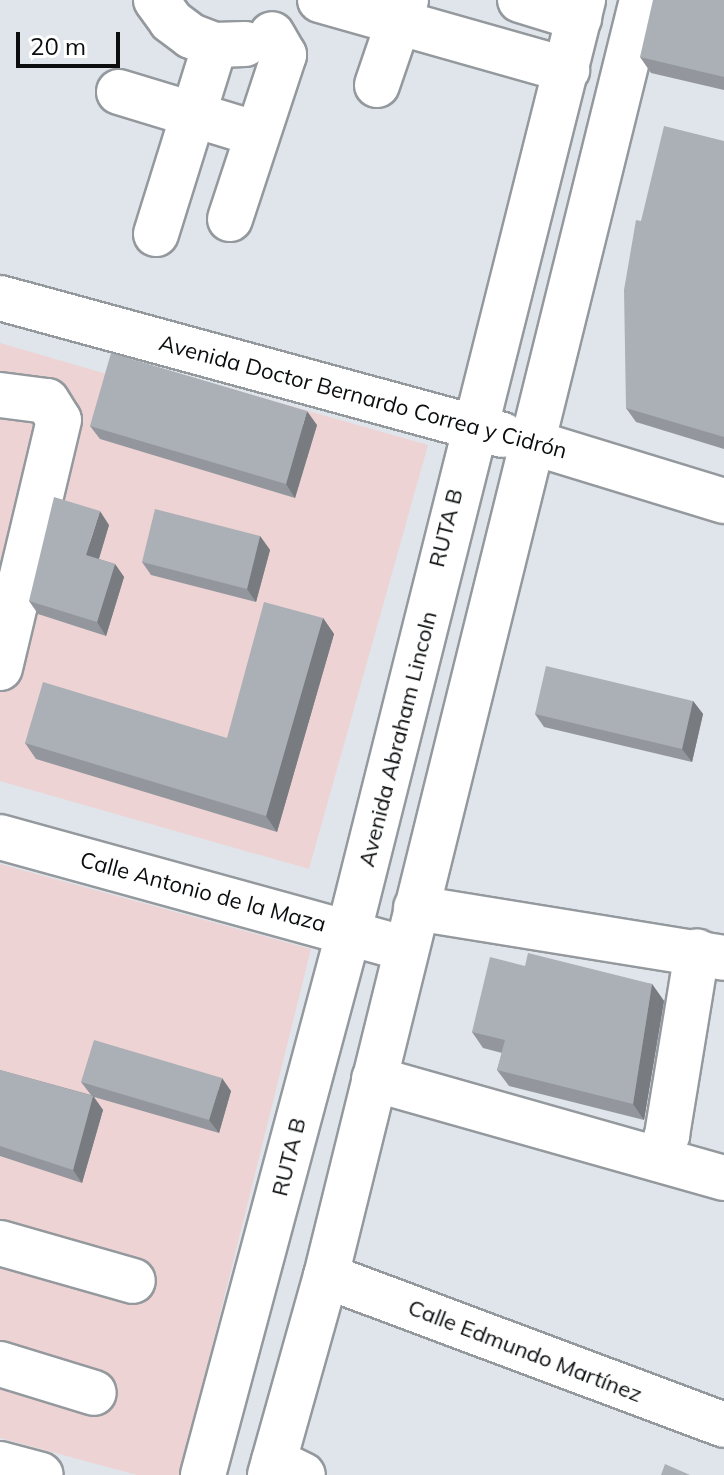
<!DOCTYPE html>
<html>
<head>
<meta charset="utf-8">
<style>
	body { margin:0 }
	#map { position:relative; width:724px; height:1475px; overflow:hidden; background:#dfe5ea; font-family:Mulish,sans-serif }
	div>[style] { position:absolute }
	[style*='--x'] { left:calc(var(--x)*1px); top:calc(var(--y)*1px); width:calc(var(--w)*1px); rotate:calc(var(--a)*1deg) }
	.commercial>* { inset:0; background:#eed3d4 }
	.roads { filter:drop-shadow(2px 0 #94999e) drop-shadow(-2px 0 #94999e) drop-shadow(0 2px #94999e) drop-shadow(0 -2px #94999e) }
	.minor>* { height:44px; margin:-22px; padding:0 22px; transform-origin:22px; border-radius:22px; background:#fff }
	.major>* { height:44px; margin:-22px; padding:0 22px; transform-origin:22px; border-radius:22px; background:#fff }
	.wall>* { inset:0; background:#93979d }
	.shaded-wall>* { inset:0; background:#787b7f }
	.building>* { inset:0; background:#abb0b6 }
	span { translate:-50% -50%; white-space:nowrap; text-align:center; line-height:1.15; -webkit-text-stroke:6px #fff; paint-order:stroke }
	.street-label { font-size:22px; color:#0b0d0f }
	.scale { position:absolute; left:16px; top:32px; width:104px; height:36px; box-sizing:border-box; border:4px solid #0b0d0f; border-top:0; padding-left:10px; font-size:24px; line-height:28px; white-space:nowrap; color:#0b0d0f; -webkit-text-stroke:6px #fff; paint-order:stroke }
</style>
</head>
<body>
<div id="map">
	<div class="commercial">
		<div style="clip-path:polygon(0 343px,176px 394px,182px 375px,428px 445px,309px 869px,0 781px)"></div>
		<div style="clip-path:polygon(0 864px,311px 949px,180px 1475px,137px 1475px,0 1438px)"></div>
	</div>
	<div class="roads">
		<div class="minor">
			<div style="--x:156;--y:0;--w:26;--a:54"></div>
			<div style="--x:171;--y:21;--w:25;--a:37"></div>
			<div style="--x:191;--y:36;--w:26;--a:21"></div>
			<div style="--x:215;--y:45;--w:30;--a:-2"></div>
			<div style="--x:320;--y:0;--w:257;--a:15.8"></div>
			<div style="--x:520;--y:0;--w:62;--a:17"></div>
			<div style="--x:377;--y:85;--w:90;--a:-71.2"></div>
			<div style="--x:119;--y:92;--w:144;--a:16.9"></div>
			<div style="--x:230;--y:219;--w:173;--a:-71.8"></div>
			<div style="--x:284;--y:55;--w:24;--a:-120"></div>
			<div style="--x:156;--y:234;--w:198;--a:-72.7"></div>
			<div style="--x:0;--y:395;--w:47;--a:7.3"></div>
			<div style="--x:47;--y:401;--w:22;--a:58"></div>
			<div style="--x:59;--y:420;--w:255;--a:103.4"></div>
			<div style="--x:531;--y:442;--w:202;--a:17"></div>
			<div style="--x:0;--y:837;--w:421;--a:15.4"></div>
			<div style="--x:416;--y:908;--w:312;--a:9.2"></div>
			<div style="--x:374;--y:1079;--w:364;--a:15.8"></div>
			<div style="--x:658;--y:1159;--w:26;--a:-69"></div>
			<div style="--x:667;--y:1135;--w:186;--a:-80.7"></div>
			<div style="--x:0;--y:1243;--w:138;--a:15.9"></div>
			<div style="--x:326;--y:1276;--w:425;--a:20.5"></div>
			<div style="--x:0;--y:1364;--w:98;--a:17.1"></div>
			<div style="--x:274;--y:1461;--w:32;--a:26"></div>
			<div style="--x:0;--y:1464;--w:42;--a:15"></div>
		</div>
		<div class="major">
			<div style="--x:0;--y:298;--w:521;--a:15.24"></div>
			<div style="--x:203;--y:1475;--w:563;--a:-74.98"></div>
			<div style="--x:349;--y:931;--w:960;--a:-75.89"></div>
			<div style="--x:270;--y:1475;--w:207;--a:-74.3"></div>
			<div style="--x:326;--y:1276;--w:1315;--a:-76.09"></div>
		</div>
	</div>
	<div class="wall">
		<div style="clip-path:polygon(724px 0,724px 90px,651px 73px,640px 57px)"></div>
		<div style="clip-path:polygon(724px 141px,724px 449px,636px 422px,626px 408px,641px 221px)"></div>
		<div style="clip-path:polygon(317px 425px,295px 498px,100px 439px,90px 426px)"></div>
		<div style="clip-path:polygon(109px 525px,99px 559px,115px 564px,124px 577px,106px 636px,38px 614px,29px 601px)"></div>
		<div style="clip-path:polygon(260px 536px,270px 550px,256px 602px,151px 575px,142px 562px)"></div>
		<div style="clip-path:polygon(323px 618px,334px 634px,277px 832px,36px 759px,25px 743px,227px 738px)"></div>
		<div style="clip-path:polygon(693px 701px,703px 714px,692px 762px,544px 727px,535px 714px)"></div>
		<div style="clip-path:polygon(525px 966px,652px 984px,664px 1001px,644px 1120px,509px 1086px,497px 1070px,502px 1053px,483px 1048px,472px 1032px)"></div>
		<div style="clip-path:polygon(0 1070px,91px 1095px,81px 1082px,231px 1091px,219px 1133px,94px 1097px,103px 1110px,82px 1183px,0 1156px)"></div>
	</div>
	<div class="shaded-wall">
		<div style="clip-path:polygon(307px 411px,317px 425px,295px 498px,286px 484px)"></div>
		<div style="clip-path:polygon(100px 511px,109px 525px,96px 568px,86px 555px)"></div>
		<div style="clip-path:polygon(260px 536px,270px 550px,256px 602px,247px 589px)"></div>
		<div style="clip-path:polygon(115px 564px,124px 577px,106px 636px,97px 622px)"></div>
		<div style="clip-path:polygon(323px 618px,334px 634px,277px 832px,266px 816px)"></div>
		<div style="clip-path:polygon(693px 701px,703px 714px,692px 762px,682px 749px)"></div>
		<div style="clip-path:polygon(652px 984px,664px 1001px,644px 1120px,633px 1104px)"></div>
		<div style="clip-path:polygon(222px 1078px,231px 1091px,219px 1133px,209px 1120px)"></div>
		<div style="clip-path:polygon(93px 1096px,103px 1110px,82px 1183px,73px 1170px)"></div>
	</div>
	<div class="building">
		<div style="clip-path:polygon(653px 0,724px 0,724px 77px,640px 57px)"></div>
		<div style="clip-path:polygon(664px 126px,724px 141px,724px 437px,626px 408px,624px 290px,636px 220px,641px 221px)"></div>
		<div style="clip-path:polygon(111px 353px,307px 411px,286px 484px,90px 426px)"></div>
		<div style="clip-path:polygon(54px 497px,100px 511px,86px 555px,115px 564px,97px 622px,29px 601px)"></div>
		<div style="clip-path:polygon(155px 509px,260px 536px,247px 589px,142px 562px)"></div>
		<div style="clip-path:polygon(264px 602px,323px 618px,266px 816px,25px 743px,43px 682px,227px 738px)"></div>
		<div style="clip-path:polygon(546px 666px,693px 701px,682px 749px,535px 714px)"></div>
		<div style="clip-path:polygon(528px 953px,652px 984px,633px 1104px,497px 1070px,505px 1040px,472px 1032px,490px 957px,525px 966px)"></div>
		<div style="clip-path:polygon(94px 1040px,222px 1078px,209px 1120px,81px 1082px)"></div>
		<div style="clip-path:polygon(0 1070px,93px 1096px,73px 1170px,0 1146px)"></div>
		<div style="clip-path:polygon(665px 1464px,690px 1475px,661px 1475px)"></div>
	</div>
	<div class="street-label">
		<span style="left:363px;top:397px;rotate:15deg">Avenida Doctor Bernardo Correa y Cidrón</span>
		<span style="left:446px;top:528px;rotate:-76deg">RUTA B</span>
		<span style="left:398px;top:739px;rotate:-76deg">Avenida Abraham Lincoln</span>
		<span style="left:203px;top:892px;rotate:15deg">Calle Antonio de la Maza</span>
		<span style="left:289px;top:1157px;rotate:-76deg">RUTA B</span>
		<span style="left:525px;top:1351px;rotate:21deg">Calle Edmundo Martínez</span>
	</div>
	<div class="scale">20 m</div>
</div>
</body>
</html>
